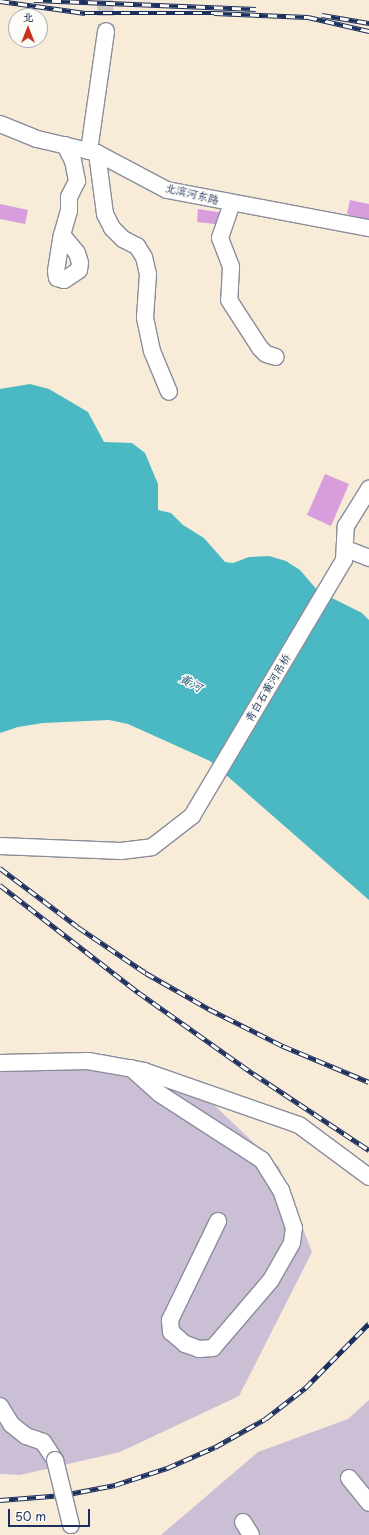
<!DOCTYPE html>
<html>
<head>
<meta charset="utf-8">
<style>
	body { margin:0 }
	#map { position:relative; width:369px; height:1535px; overflow:hidden; background:#f8ebd8; font-family:"Playpen Sans","LXGW WenKai TC",sans-serif }
	div>[style] { position:absolute }
	[style*='--x'] { left:calc(var(--x)*1px); top:calc(var(--y)*1px); width:calc(var(--w)*1px); rotate:calc(var(--a)*1deg) }
	.industrial>* { inset:0; background:#cbbfd5 }
	.water>* { inset:0; background:#4bb9c4 }
	.building>* { inset:0; background:#d89ddc }
	.minor-tunnel>* { height:16px; margin-top:-8px; transform-origin:0; background:repeating-linear-gradient(90deg,#ccc5c0 0 16px,transparent 0 24px) }
	.roads { filter:drop-shadow(1px 0 #8a8d9b) drop-shadow(-1px 0 #8a8d9b) drop-shadow(0 1px #8a8d9b) drop-shadow(0 -1px #8a8d9b) }
	.minor>* { height:16px; margin:-8px; padding:0 8px; transform-origin:8px; border-radius:8px; background:#fff }
	.rail>* { height:4.5px; margin-top:-2.25px; transform-origin:0; background:repeating-linear-gradient(90deg,#fdfcf7 0 9px,#1b2f5e 0 18px); box-sizing:border-box; border-block:1px solid #1b2f5e }
	.bridges { filter:drop-shadow(1px 0 #8a8d9b) drop-shadow(-1px 0 #8a8d9b) drop-shadow(0 1px #8a8d9b) drop-shadow(0 -1px #8a8d9b) }
	.minor-bridge>* { height:16px; margin:-8px; padding:0 8px; transform-origin:8px; border-radius:8px; background:#fff }
	span { translate:-50% -50%; white-space:nowrap; text-align:center; line-height:1.15; -webkit-text-stroke:3px #fdfcf7; paint-order:stroke }
	.street-label { font-size:11px; color:#1b2f5e }
	.water-label { font-size:12px; color:#2c5f82; font-style:italic }
	.north { position:absolute; left:8px; top:8px; width:40px; height:40px; box-sizing:border-box; background:#fdfcf7; border:1px solid #a3aaba; border-radius:50%; rotate:0deg; font-size:11px; font-weight:700; line-height:16px; text-align:center; color:#1b2f5e }
	.north::after { content:''; display:block; margin:auto; width:14px; height:18px; background:#c8321e; clip-path:polygon(50% 0,100% 100%,50% 72%,0 100%) }
	.scale { position:absolute; left:8px; top:1509px; width:82px; height:18px; box-sizing:border-box; border:2px solid #1b2f5e; border-top:0; padding-left:5px; font-size:12px; line-height:14px; white-space:nowrap; color:#1b2f5e; -webkit-text-stroke:3px #fdfcf7; paint-order:stroke }
</style>
</head>
<body>
<div id="map">
	<div class="industrial">
		<div style="clip-path:polygon(0 1060px,148px 1077px,212px 1103px,279px 1167px,312px 1252px,239px 1396px,120px 1452px,20px 1475px,0 1474px)"></div>
		<div style="clip-path:polygon(369px 1400px,369px 1535px,161px 1535px,258px 1452px,348px 1419px)"></div>
	</div>
	<div class="water">
		<div style="clip-path:polygon(30px 384px,49px 389px,88px 412px,104px 442px,132px 443px,145px 453px,158px 484px,158px 510px,171px 513px,183px 525px,204px 538px,225px 562px,233px 563px,249px 557px,269px 556px,286px 561px,300px 570px,318px 591px,362px 613px,369px 620px,369px 900px,210px 761px,128px 724px,109px 720px,43px 723px,18px 727px,0 733px,0 389px)"></div>
	</div>
	<div class="building">
		<div style="clip-path:polygon(350px 200px,369px 204px,369px 220px,347px 214px)"></div>
		<div style="clip-path:polygon(0 204px,28px 210px,25px 224px,0 219px)"></div>
		<div style="clip-path:polygon(198px 209px,224px 213px,223px 225px,197px 222px)"></div>
		<div style="clip-path:polygon(325px 474px,349px 484px,331px 526px,307px 515px)"></div>
	</div>
	<div class="minor-tunnel">
		<div style="--x:105;--y:0;--w:31;--a:88"></div>
	</div>
	<div class="roads">
		<div class="minor">
			<div style="--x:0;--y:124;--w:40;--a:22"></div>
			<div style="--x:37;--y:139;--w:62;--a:13.1"></div>
			<div style="--x:97;--y:153;--w:79;--a:27.9"></div>
			<div style="--x:167;--y:190;--w:206;--a:10.7"></div>
			<div style="--x:89;--y:151;--w:121;--a:-81.9"></div>
			<div style="--x:97;--y:153;--w:62;--a:82.5"></div>
			<div style="--x:105;--y:214;--w:16;--a:63"></div>
			<div style="--x:112;--y:228;--w:16;--a:45"></div>
			<div style="--x:123;--y:239;--w:16;--a:27"></div>
			<div style="--x:137;--y:246;--w:13;--a:58"></div>
			<div style="--x:144;--y:257;--w:17;--a:77"></div>
			<div style="--x:148;--y:274;--w:44;--a:93.9"></div>
			<div style="--x:145;--y:318;--w:34;--a:78"></div>
			<div style="--x:152;--y:351;--w:44;--a:67.5"></div>
			<div style="--x:232;--y:203;--w:37;--a:109"></div>
			<div style="--x:220;--y:238;--w:31;--a:69"></div>
			<div style="--x:231;--y:267;--w:33;--a:93"></div>
			<div style="--x:229;--y:300;--w:57;--a:57.1"></div>
			<div style="--x:260;--y:348;--w:8;--a:45"></div>
			<div style="--x:266;--y:354;--w:10;--a:17"></div>
			<div style="--x:62;--y:235;--w:23;--a:50"></div>
			<div style="--x:77;--y:253;--w:10;--a:73"></div>
			<div style="--x:80;--y:263;--w:7;--a:98"></div>
			<div style="--x:79;--y:270;--w:18;--a:146"></div>
			<div style="--x:64;--y:280;--w:7;--a:-164"></div>
			<div style="--x:57;--y:278;--w:7;--a:-98"></div>
			<div style="--x:56;--y:271;--w:36;--a:-81"></div>
			<div style="--x:62;--y:235;--w:25;--a:-74"></div>
			<div style="--x:69;--y:211;--w:14;--a:-90"></div>
			<div style="--x:69;--y:197;--w:18;--a:-63"></div>
			<div style="--x:77;--y:181;--w:20;--a:-101"></div>
			<div style="--x:73;--y:161;--w:18;--a:-117"></div>
			<div style="--x:346;--y:549;--w:25;--a:21"></div>
			<div style="--x:0;--y:846;--w:121;--a:2.4"></div>
			<div style="--x:121;--y:851;--w:31;--a:-7"></div>
			<div style="--x:152;--y:847;--w:51;--a:-37.8"></div>
			<div style="--x:192;--y:816;--w:298;--a:-59.3"></div>
			<div style="--x:344;--y:560;--w:34;--a:-87"></div>
			<div style="--x:346;--y:526;--w:44;--a:-58.1"></div>
			<div style="--x:0;--y:1063;--w:88;--a:-1.3"></div>
			<div style="--x:88;--y:1061;--w:57;--a:10.1"></div>
			<div style="--x:144;--y:1071;--w:164;--a:19.2"></div>
			<div style="--x:299;--y:1125;--w:87;--a:36.6"></div>
			<div style="--x:131;--y:1068;--w:39;--a:42"></div>
			<div style="--x:160;--y:1094;--w:121;--a:32.9"></div>
			<div style="--x:262;--y:1160;--w:36;--a:58"></div>
			<div style="--x:281;--y:1190;--w:40;--a:71.1"></div>
			<div style="--x:294;--y:1228;--w:15;--a:98"></div>
			<div style="--x:292;--y:1243;--w:43;--a:119.6"></div>
			<div style="--x:271;--y:1280;--w:89;--a:130.5"></div>
			<div style="--x:213;--y:1348;--w:14;--a:176"></div>
			<div style="--x:199;--y:1349;--w:15;--a:-160"></div>
			<div style="--x:185;--y:1344;--w:18;--a:-139"></div>
			<div style="--x:171;--y:1332;--w:12;--a:-95"></div>
			<div style="--x:170;--y:1320;--w:110;--a:-64.1"></div>
			<div style="--x:0;--y:1406;--w:22;--a:58"></div>
			<div style="--x:12;--y:1425;--w:18;--a:38"></div>
			<div style="--x:26;--y:1436;--w:18;--a:19"></div>
			<div style="--x:43;--y:1442;--w:22;--a:56"></div>
			<div style="--x:349;--y:1478;--w:32;--a:51"></div>
			<div style="--x:243;--y:1522;--w:15;--a:58"></div>
		</div>
	</div>
	<div class="rail">
		<div style="--x:34;--y:0;--w:222;--a:2.3"></div>
		<div style="--x:0;--y:1;--w:86;--a:8"></div>
		<div style="--x:85;--y:13;--w:129;--a:0"></div>
		<div style="--x:214;--y:13;--w:94;--a:2.4"></div>
		<div style="--x:308;--y:17;--w:63;--a:12.9"></div>
		<div style="--x:322;--y:15;--w:48;--a:9.7"></div>
		<div style="--x:0;--y:868;--w:98;--a:37.1"></div>
		<div style="--x:78;--y:927;--w:82;--a:34.1"></div>
		<div style="--x:146;--y:973;--w:73;--a:29.7"></div>
		<div style="--x:209;--y:1009;--w:83;--a:26.6"></div>
		<div style="--x:283;--y:1046;--w:93;--a:22.7"></div>
		<div style="--x:0;--y:885;--w:175;--a:37.8"></div>
		<div style="--x:138;--y:992;--w:142;--a:35.3"></div>
		<div style="--x:254;--y:1074;--w:138;--a:33.5"></div>
		<div style="--x:0;--y:1500;--w:63;--a:-4.5"></div>
		<div style="--x:63;--y:1495;--w:53;--a:-10.9"></div>
		<div style="--x:115;--y:1485;--w:55;--a:-18.1"></div>
		<div style="--x:167;--y:1468;--w:52;--a:-23.6"></div>
		<div style="--x:215;--y:1447;--w:57;--a:-29.2"></div>
		<div style="--x:265;--y:1419;--w:51;--a:-37.8"></div>
		<div style="--x:305;--y:1388;--w:91;--a:-45.4"></div>
	</div>
	<div class="bridges">
		<div class="minor-bridge">
			<div style="--x:55;--y:1460;--w:67;--a:76.2"></div>
		</div>
	</div>
	<div class="street-label">
		<span style="left:192px;top:194px;rotate:14deg">北滨河东路</span>
		<span style="left:268px;top:688px;rotate:-59deg">青白石黄河吊桥</span>
	</div>
	<div class="water-label">
		<span style="left:191px;top:683px;rotate:29deg">黄河</span>
	</div>
	<div class="north">北</div>
	<div class="scale">50 m</div>
</div>
</body>
</html>
